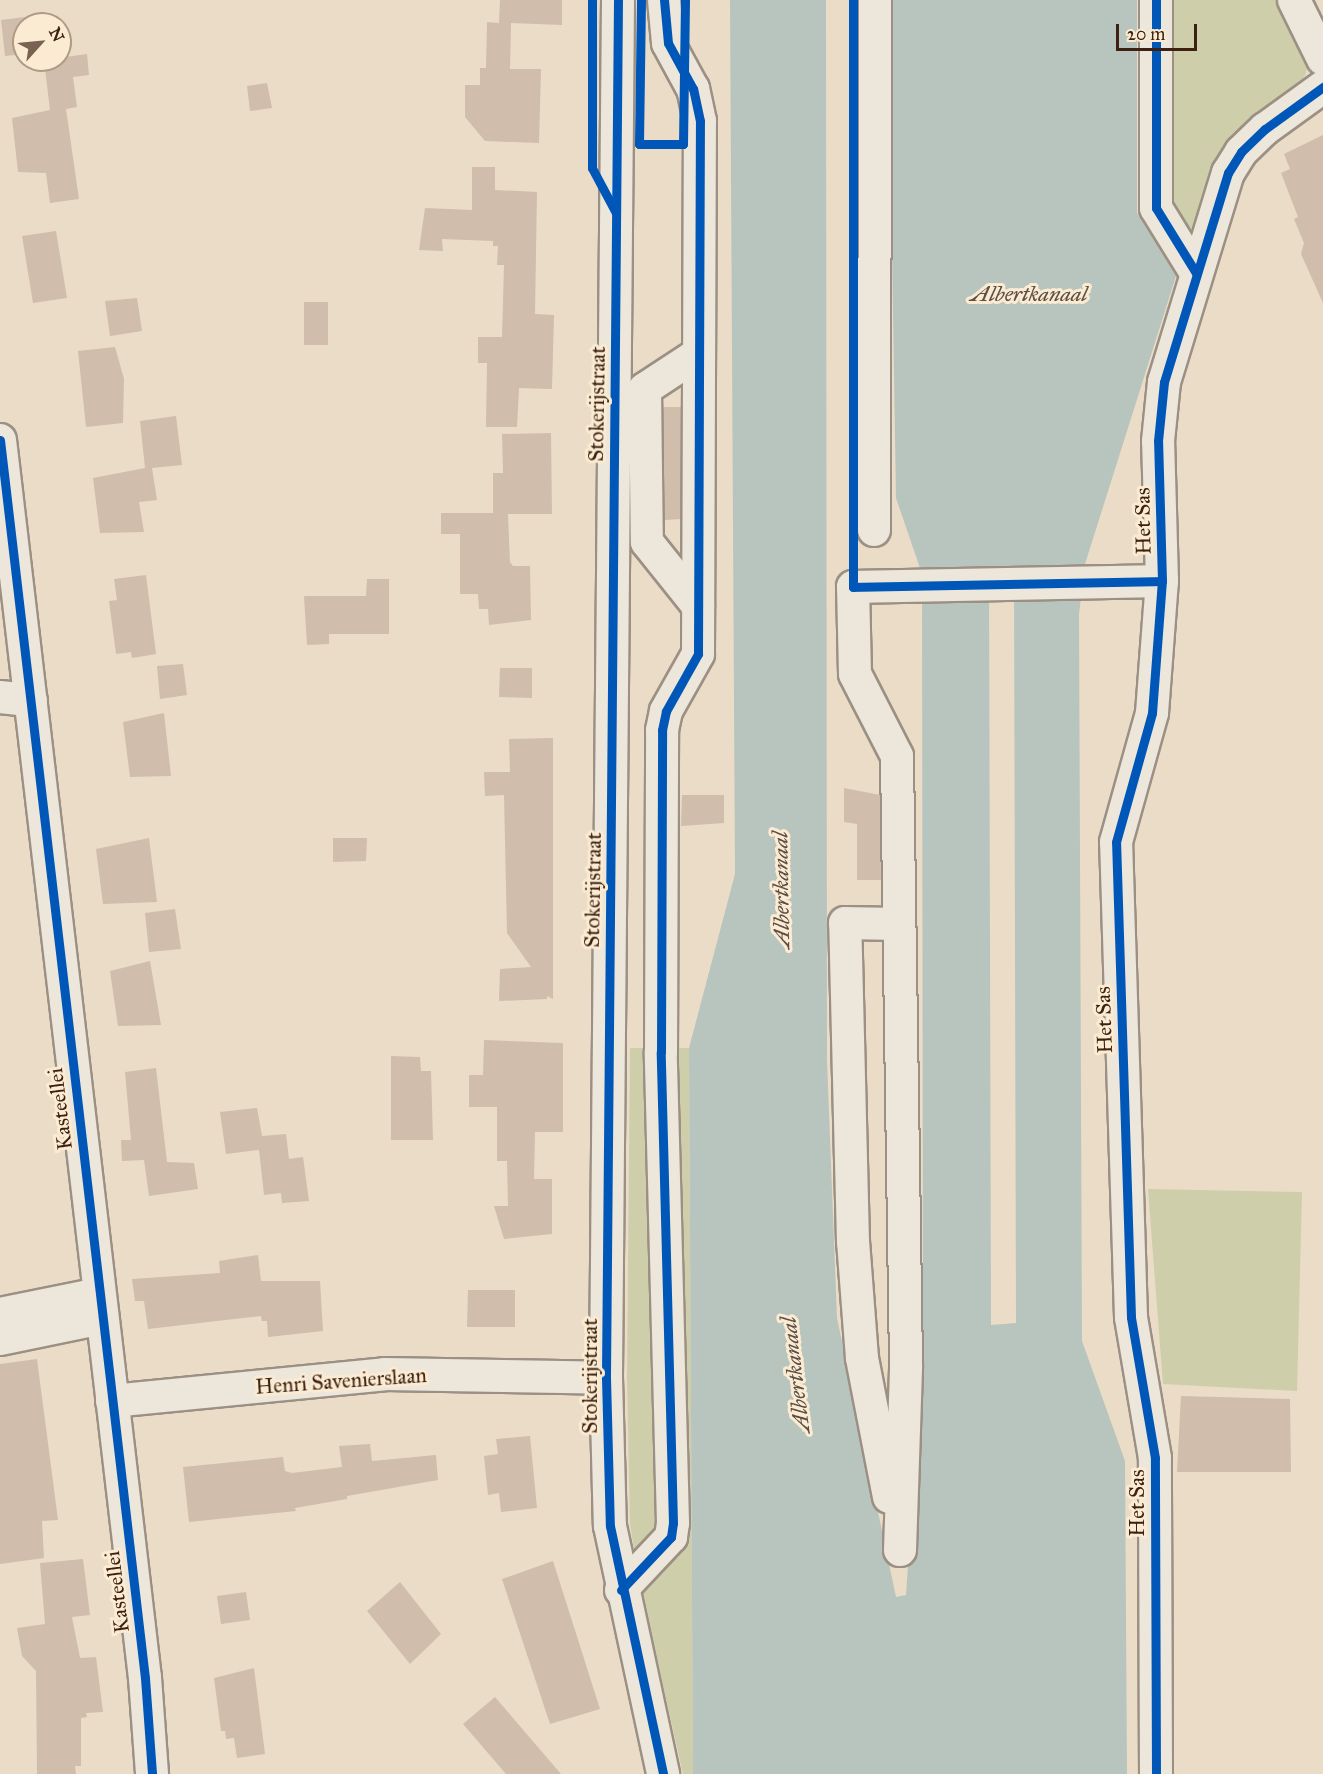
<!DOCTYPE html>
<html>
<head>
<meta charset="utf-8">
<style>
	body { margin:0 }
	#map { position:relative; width:1323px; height:1774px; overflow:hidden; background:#eadcc7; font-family:"IM FELL Great Primer",serif }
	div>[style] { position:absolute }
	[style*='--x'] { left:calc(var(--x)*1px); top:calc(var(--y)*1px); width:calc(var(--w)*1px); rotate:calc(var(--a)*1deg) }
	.green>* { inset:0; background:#ceceab }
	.water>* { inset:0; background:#b8c4be }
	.building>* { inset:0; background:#d0bdac }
	.roads { filter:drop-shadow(2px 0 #9b9083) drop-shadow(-2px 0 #9b9083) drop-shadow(0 2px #9b9083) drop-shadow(0 -2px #9b9083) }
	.minor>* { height:32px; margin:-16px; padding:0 16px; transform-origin:16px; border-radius:16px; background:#ede6db }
	.cycleway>* { height:9px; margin:-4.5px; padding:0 4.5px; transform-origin:4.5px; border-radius:4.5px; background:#0057b8 }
	span { translate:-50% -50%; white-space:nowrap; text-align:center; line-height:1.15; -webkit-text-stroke:6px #faebd2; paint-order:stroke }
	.street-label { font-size:21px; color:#3c2011 }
	.water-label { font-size:22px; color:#5b4e44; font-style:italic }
	.north { position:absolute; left:12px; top:12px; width:60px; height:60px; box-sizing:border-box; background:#faebd2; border:2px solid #ae9a85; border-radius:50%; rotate:63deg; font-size:16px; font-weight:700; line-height:24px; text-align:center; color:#3c2011 }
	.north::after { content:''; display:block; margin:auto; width:21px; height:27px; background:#796251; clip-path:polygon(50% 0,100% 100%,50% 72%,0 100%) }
	.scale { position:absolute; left:1116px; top:24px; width:81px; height:27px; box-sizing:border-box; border:3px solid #3c2011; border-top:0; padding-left:8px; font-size:18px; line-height:21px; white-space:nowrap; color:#3c2011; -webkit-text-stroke:4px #faebd2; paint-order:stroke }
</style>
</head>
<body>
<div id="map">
	<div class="green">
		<div style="clip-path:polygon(1165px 0,1278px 0,1309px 61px,1305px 76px,1289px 94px,1253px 114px,1222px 152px,1198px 232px,1175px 219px,1166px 198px)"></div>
		<div style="clip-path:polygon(630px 1048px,689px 1048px,693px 1774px,683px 1774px,638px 1575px,630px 1524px,627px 1378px)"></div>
		<div style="clip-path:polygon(1148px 1189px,1302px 1192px,1297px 1391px,1163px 1384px)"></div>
	</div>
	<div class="water">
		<div style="clip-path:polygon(evenodd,730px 0,826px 0,827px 1061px,837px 1318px,896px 1597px,906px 1595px,923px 1342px,922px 574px,896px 498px,888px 0,1137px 0,1137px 213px,1176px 276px,1085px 564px,1079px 614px,1082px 1341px,1125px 1461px,1127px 1774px,693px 1774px,689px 1048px,735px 874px,730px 0,989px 572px,1014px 573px,1016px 1323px,991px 1325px,989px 572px)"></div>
	</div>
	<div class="building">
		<div style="clip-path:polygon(500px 0,562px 0,562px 25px,511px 23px,510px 69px,541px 69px,539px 143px,485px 141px,465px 117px,465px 85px,480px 85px,480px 68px,486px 68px,487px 22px,499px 23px)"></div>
		<div style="clip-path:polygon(33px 16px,34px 24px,24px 24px,24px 54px,5px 56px,1px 20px)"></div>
		<div style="clip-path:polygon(87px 54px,89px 75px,73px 77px,77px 107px,66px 109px,79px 199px,50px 203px,46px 173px,18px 172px,12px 118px,50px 110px,44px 60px)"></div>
		<div style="clip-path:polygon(267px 83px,272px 108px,250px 111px,247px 86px)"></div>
		<div style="clip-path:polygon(1323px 135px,1323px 303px,1301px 254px,1304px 243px,1294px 219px,1298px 217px,1281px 173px,1290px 169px,1284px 154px)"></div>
		<div style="clip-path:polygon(472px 167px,495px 167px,495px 190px,537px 192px,535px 314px,554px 315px,552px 389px,519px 388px,517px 427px,486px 427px,487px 363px,478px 363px,478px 337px,502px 337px,504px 265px,497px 265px,498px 246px,493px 246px,493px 241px,442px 239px,443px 251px,419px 250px,425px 208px,472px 210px)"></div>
		<div style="clip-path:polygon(56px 231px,67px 298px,33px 303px,22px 236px)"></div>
		<div style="clip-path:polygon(137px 298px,142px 331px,110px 336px,105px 301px)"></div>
		<div style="clip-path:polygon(304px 302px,328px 302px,328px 345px,304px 345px)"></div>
		<div style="clip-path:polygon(115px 347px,124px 379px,123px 423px,86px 427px,78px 351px)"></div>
		<div style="clip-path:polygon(663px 407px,681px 407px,681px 519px,665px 520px)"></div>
		<div style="clip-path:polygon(176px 416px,182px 465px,152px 468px,157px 500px,139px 502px,144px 532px,100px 533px,93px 478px,145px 468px,140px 421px)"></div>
		<div style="clip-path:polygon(551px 433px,552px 514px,508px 514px,510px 562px,513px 566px,530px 566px,531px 620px,489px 625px,488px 609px,479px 609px,478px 594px,460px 594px,460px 534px,441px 534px,441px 513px,493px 513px,493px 473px,503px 473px,502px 434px)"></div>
		<div style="clip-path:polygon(146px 575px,156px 654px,132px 658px,131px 652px,116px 654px,109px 601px,117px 600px,114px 579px)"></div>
		<div style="clip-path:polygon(367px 579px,389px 579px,389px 634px,329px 634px,329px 644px,307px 645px,304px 596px,366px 596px)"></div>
		<div style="clip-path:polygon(183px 664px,187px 695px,160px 699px,157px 666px)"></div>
		<div style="clip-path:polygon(500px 668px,532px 668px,532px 698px,499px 697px)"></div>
		<div style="clip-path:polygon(164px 713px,171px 776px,130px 777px,123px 722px)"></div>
		<div style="clip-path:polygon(553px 738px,553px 999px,547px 996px,547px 999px,499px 1001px,500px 969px,531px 967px,507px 933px,504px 795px,485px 796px,484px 772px,510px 772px,509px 739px)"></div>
		<div style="clip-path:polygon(844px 788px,880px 795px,881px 880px,857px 880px,857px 824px,844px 822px)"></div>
		<div style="clip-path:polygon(682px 795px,724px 795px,724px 823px,681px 826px)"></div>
		<div style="clip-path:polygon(149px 838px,157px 902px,103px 904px,96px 849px)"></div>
		<div style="clip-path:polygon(333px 838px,367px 838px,366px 861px,333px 862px)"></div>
		<div style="clip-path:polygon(175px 909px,181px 949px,149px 952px,145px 913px)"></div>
		<div style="clip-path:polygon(150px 961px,161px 1025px,118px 1026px,110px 971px)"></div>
		<div style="clip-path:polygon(484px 1040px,563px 1043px,563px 1132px,535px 1132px,534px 1179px,552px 1179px,552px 1234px,504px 1239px,494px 1206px,508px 1206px,507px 1161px,497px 1161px,497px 1107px,469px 1107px,469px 1075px,483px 1075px)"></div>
		<div style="clip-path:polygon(391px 1056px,420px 1057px,421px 1071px,431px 1071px,433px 1140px,391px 1140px)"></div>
		<div style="clip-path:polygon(156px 1068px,167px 1162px,194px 1163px,198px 1189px,149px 1196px,144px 1160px,122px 1161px,121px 1140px,131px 1140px,125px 1072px)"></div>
		<div style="clip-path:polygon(257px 1108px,262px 1136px,286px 1134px,289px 1159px,303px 1157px,309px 1201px,282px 1203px,281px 1193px,264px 1195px,259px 1150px,226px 1154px,220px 1112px)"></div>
		<div style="clip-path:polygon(258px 1255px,261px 1281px,320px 1281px,323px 1331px,268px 1337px,267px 1321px,262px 1321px,261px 1316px,148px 1329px,144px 1301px,135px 1301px,132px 1279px,220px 1273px,219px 1261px)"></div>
		<div style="clip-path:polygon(468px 1290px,515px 1290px,515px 1327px,467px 1327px)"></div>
		<div style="clip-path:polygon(37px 1359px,58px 1520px,42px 1521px,44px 1558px,0 1564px,0 1364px)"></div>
		<div style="clip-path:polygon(1181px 1396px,1290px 1399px,1291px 1472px,1177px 1472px)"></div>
		<div style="clip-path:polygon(530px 1436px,537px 1508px,501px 1512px,499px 1493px,488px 1495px,484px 1456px,498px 1454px,496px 1439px)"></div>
		<div style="clip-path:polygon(370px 1444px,372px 1461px,436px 1455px,438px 1480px,347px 1496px,347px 1499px,295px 1508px,296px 1511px,189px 1522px,183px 1467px,283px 1457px,285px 1471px,292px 1473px,342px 1467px,339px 1446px)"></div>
		<div style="clip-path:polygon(83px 1559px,90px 1615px,72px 1617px,80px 1658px,96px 1657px,103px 1712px,86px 1713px,87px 1717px,81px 1718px,81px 1766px,75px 1766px,76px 1774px,37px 1774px,36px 1671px,22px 1656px,17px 1628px,45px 1624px,40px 1563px)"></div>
		<div style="clip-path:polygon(553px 1561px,600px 1709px,550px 1724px,502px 1579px)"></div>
		<div style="clip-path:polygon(400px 1582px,441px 1634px,410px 1664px,367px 1611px)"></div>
		<div style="clip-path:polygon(246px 1592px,250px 1620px,221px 1624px,217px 1596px)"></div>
		<div style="clip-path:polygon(254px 1668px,265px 1754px,237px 1758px,234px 1738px,226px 1739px,225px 1731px,221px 1731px,214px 1678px)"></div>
		<div style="clip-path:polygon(495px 1697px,561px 1774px,506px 1774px,463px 1724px)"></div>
	</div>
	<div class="roads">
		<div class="minor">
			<div style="--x:618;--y:0;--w:1378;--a:90.5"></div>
			<div style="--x:606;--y:1378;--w:148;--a:88.5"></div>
			<div style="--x:610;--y:1526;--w:254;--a:77.9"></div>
			<div style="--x:1156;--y:0;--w:208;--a:90"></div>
			<div style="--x:1156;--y:208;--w:76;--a:58.4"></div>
			<div style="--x:1294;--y:0;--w:66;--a:63.8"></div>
			<div style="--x:698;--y:354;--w:64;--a:146.6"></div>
			<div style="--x:645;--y:389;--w:153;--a:89.3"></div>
			<div style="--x:647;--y:542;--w:82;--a:51.4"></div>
			<div style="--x:0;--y:440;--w:1246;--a:83.32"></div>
			<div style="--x:145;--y:1678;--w:96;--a:85.8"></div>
			<div style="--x:874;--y:530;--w:530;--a:-89.89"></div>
			<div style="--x:0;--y:697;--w:31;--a:6"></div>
			<div style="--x:0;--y:1314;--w:101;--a:-11.4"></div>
			<div style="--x:0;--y:1339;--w:104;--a:-11.6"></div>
			<div style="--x:112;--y:1401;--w:274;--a:-5.6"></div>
			<div style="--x:385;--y:1374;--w:221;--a:1"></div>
			<div style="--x:889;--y:1497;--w:142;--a:-101"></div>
			<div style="--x:862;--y:1358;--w:116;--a:-94.4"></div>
			<div style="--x:853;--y:1242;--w:319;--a:-91.4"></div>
			<div style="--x:845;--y:923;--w:52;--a:1.1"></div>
			<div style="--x:900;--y:1550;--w:185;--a:-88.1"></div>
			<div style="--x:906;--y:1365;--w:609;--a:-90.85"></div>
			<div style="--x:897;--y:756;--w:92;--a:-117.1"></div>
			<div style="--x:855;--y:674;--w:87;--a:-91.3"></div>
			<div style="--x:853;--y:587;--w:309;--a:-1.1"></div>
			<div style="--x:621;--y:1590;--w:73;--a:-46.7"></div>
			<div style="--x:671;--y:1537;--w:14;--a:-82"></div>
			<div style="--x:673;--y:1523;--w:471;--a:-91.5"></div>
			<div style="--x:661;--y:1052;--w:322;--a:-89.8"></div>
			<div style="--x:662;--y:730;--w:19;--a:-78"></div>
			<div style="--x:666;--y:711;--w:65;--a:-60.7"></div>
			<div style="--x:698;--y:654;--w:533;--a:-89.79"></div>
			<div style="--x:700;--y:121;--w:33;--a:-102"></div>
			<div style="--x:693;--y:89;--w:52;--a:-118.5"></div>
			<div style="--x:668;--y:43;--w:43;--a:-95.3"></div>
			<div style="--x:1156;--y:1774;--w:316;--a:-90.2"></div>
			<div style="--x:1155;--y:1458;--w:143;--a:-99.7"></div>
			<div style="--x:1131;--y:1317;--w:475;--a:-91.8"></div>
			<div style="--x:1116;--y:842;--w:134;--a:-74.4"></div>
			<div style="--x:1152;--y:713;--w:132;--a:-85.7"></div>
			<div style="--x:1162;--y:581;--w:140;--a:-91.6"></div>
			<div style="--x:1158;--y:441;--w:59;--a:-84.2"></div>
			<div style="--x:1164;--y:382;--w:219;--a:-73"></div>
			<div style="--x:1228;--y:173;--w:25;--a:-58"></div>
			<div style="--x:1241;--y:152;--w:33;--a:-44"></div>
			<div style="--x:1265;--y:129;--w:72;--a:-35.9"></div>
		</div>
	</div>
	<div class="cycleway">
		<div style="--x:592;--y:0;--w:168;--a:90"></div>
		<div style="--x:592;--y:168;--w:51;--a:61.9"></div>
		<div style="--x:618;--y:0;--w:1378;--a:90.5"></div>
		<div style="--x:606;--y:1378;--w:148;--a:88.5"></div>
		<div style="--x:610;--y:1526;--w:254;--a:77.9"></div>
		<div style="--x:641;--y:0;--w:144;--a:90.8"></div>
		<div style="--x:639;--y:144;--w:44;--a:0"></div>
		<div style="--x:683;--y:144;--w:144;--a:-89.2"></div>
		<div style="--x:853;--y:0;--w:587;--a:90"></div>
		<div style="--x:853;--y:587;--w:309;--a:-1.1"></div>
		<div style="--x:1156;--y:0;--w:208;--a:90"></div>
		<div style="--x:1156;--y:208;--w:76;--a:58.4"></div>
		<div style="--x:0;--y:440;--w:1246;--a:83.32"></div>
		<div style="--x:145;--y:1678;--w:96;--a:85.8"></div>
		<div style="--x:621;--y:1590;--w:73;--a:-46.7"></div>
		<div style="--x:671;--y:1537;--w:14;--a:-82"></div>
		<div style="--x:673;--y:1523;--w:471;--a:-91.5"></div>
		<div style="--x:661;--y:1052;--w:322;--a:-89.8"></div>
		<div style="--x:662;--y:730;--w:19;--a:-78"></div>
		<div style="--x:666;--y:711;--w:65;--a:-60.7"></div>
		<div style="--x:698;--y:654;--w:533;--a:-89.79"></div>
		<div style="--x:700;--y:121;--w:33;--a:-102"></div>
		<div style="--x:693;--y:89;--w:52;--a:-118.5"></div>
		<div style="--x:668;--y:43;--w:43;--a:-95.3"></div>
		<div style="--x:1156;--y:1774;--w:316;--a:-90.2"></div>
		<div style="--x:1155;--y:1458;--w:143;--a:-99.7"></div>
		<div style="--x:1131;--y:1317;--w:475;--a:-91.8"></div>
		<div style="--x:1116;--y:842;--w:134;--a:-74.4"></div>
		<div style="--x:1152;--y:713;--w:132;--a:-85.7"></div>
		<div style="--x:1162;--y:581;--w:140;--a:-91.6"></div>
		<div style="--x:1158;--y:441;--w:59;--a:-84.2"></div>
		<div style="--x:1164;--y:382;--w:219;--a:-73"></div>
		<div style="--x:1228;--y:173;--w:25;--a:-58"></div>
		<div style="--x:1241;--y:152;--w:33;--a:-44"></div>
		<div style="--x:1265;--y:129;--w:72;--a:-35.9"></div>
	</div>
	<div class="street-label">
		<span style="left:597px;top:404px;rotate:-89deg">Stokerijstraat</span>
		<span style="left:1143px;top:521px;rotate:-91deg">Het Sas</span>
		<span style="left:593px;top:890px;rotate:-89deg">Stokerijstraat</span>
		<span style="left:1104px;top:1020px;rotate:-92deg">Het Sas</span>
		<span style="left:60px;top:1109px;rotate:-97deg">Kasteellei</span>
		<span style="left:590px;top:1376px;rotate:-90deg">Stokerijstraat</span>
		<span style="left:341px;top:1381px;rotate:-4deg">Henri Savenierslaan</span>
		<span style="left:1137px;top:1503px;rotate:-90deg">Het Sas</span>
		<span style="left:117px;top:1592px;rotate:-97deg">Kasteellei</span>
	</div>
	<div class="water-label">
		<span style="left:1029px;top:294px">Albertkanaal</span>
		<span style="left:781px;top:890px;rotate:-91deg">Albertkanaal</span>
		<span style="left:795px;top:1375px;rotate:-97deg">Albertkanaal</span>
	</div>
	<div class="north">N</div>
	<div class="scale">20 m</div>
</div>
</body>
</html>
